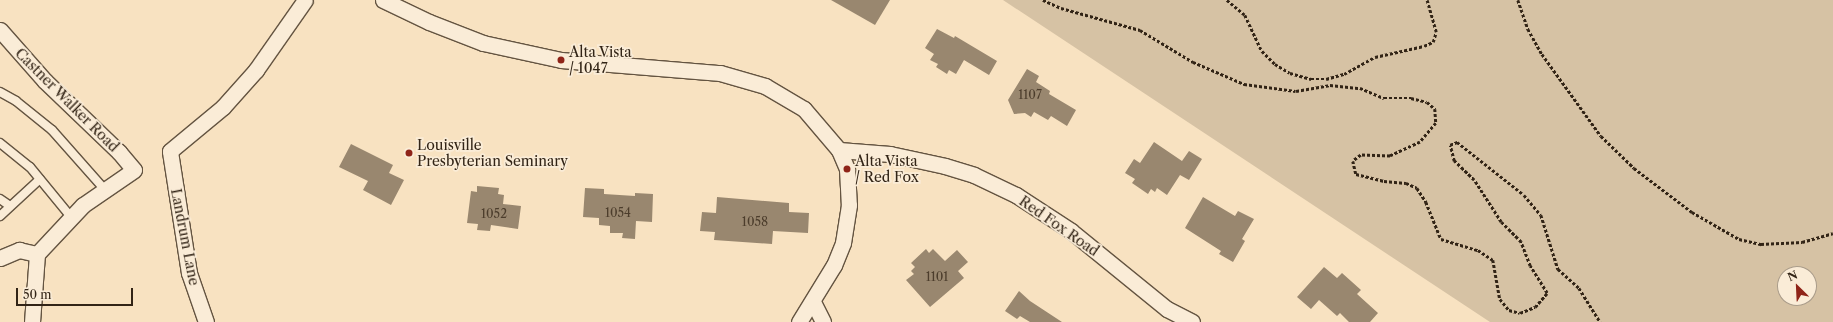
<!DOCTYPE html>
<html>
<head>
<meta charset="utf-8">
<style>
	body { margin:0 }
	#map { position:relative; width:1833px; height:322px; overflow:hidden; background:#f8e2c1; font-family:"Libre Caslon Text",serif }
	div>[style] { position:absolute }
	[style*='--x'] { left:calc(var(--x)*1px); top:calc(var(--y)*1px); width:calc(var(--w)*1px); rotate:calc(var(--a)*1deg) }
	.green>* { inset:0; background:#d6c2a4 }
	.building>* { inset:0; background:#99876f }
	.path>* { height:2.5px; margin-top:-1.25px; transform-origin:0; background:repeating-linear-gradient(90deg,#322416 0 3px,transparent 0 5px) }
	.roads { filter:drop-shadow(1px 0 #645441) drop-shadow(-1px 0 #645441) drop-shadow(0 1px #645441) drop-shadow(0 -1px #645441) }
	.service>* { height:8px; margin:-4px; padding:0 4px; transform-origin:4px; border-radius:4px; background:#faecd7 }
	.minor>* { height:15px; margin:-7.5px; padding:0 7.5px; transform-origin:7.5px; border-radius:7.5px; background:#faecd7 }
	.dots>* { width:11px; height:11px; translate:-50% -50%; box-sizing:border-box; border:2px solid #faecd7; border-radius:50% }
	span { translate:-50% -50%; white-space:nowrap; text-align:center; line-height:1.15; -webkit-text-stroke:3.5px #faecd7; paint-order:stroke }
	.number-label { font-size:12px; color:#4c3d2c }
	.number-label span { -webkit-text-stroke-width:0 }
	.poi-label { font-size:14px; color:#322416 }
	.left { translate:0 -50%; text-align:left }
	.street-label { font-size:14px; color:#322416 }
	.north { position:absolute; left:1777px; top:266px; width:40px; height:40px; box-sizing:border-box; background:#faecd7; border:1px solid #aa9c8a; border-radius:50%; rotate:336deg; font-size:11px; font-weight:700; line-height:16px; text-align:center; color:#322416 }
	.north::after { content:''; display:block; margin:auto; width:14px; height:18px; background:#8f2418; clip-path:polygon(50% 0,100% 100%,50% 72%,0 100%) }
	.scale { position:absolute; left:16px; top:288px; width:117px; height:18px; box-sizing:border-box; border:2px solid #322416; border-top:0; padding-left:5px; font-size:12px; line-height:14px; white-space:nowrap; color:#322416; -webkit-text-stroke:3px #faecd7; paint-order:stroke }
</style>
</head>
<body>
<div id="map">
	<div class="green">
		<div style="clip-path:polygon(evenodd,1003px 0,1833px 0,1833px 322px,1490px 322px,1003px 0,1785px 274px,1809px 274px,1809px 298px,1785px 298px,1785px 274px)"></div>
	</div>
	<div class="building">
		<div style="clip-path:polygon(831px 0,890px 0,875px 25px)"></div>
		<div style="clip-path:polygon(937px 29px,954px 38px,955px 36px,997px 61px,989px 75px,964px 60px,956px 74px,949px 70px,947px 74px,936px 67px,938px 64px,930px 60px,934px 54px,925px 48px)"></div>
		<div style="clip-path:polygon(1027px 69px,1039px 76px,1036px 82px,1050px 91px,1049px 94px,1076px 110px,1067px 126px,1051px 116px,1048px 120px,1034px 112px,1031px 117px,1025px 113px,1014px 114px,1008px 100px)"></div>
		<div style="clip-path:polygon(1154px 142px,1182px 161px,1189px 151px,1202px 159px,1189px 180px,1180px 175px,1167px 195px,1157px 188px,1155px 192px,1151px 189px,1148px 194px,1132px 183px,1135px 179px,1125px 173px,1134px 159px,1140px 163px)"></div>
		<div style="clip-path:polygon(351px 144px,393px 165px,389px 173px,404px 180px,391px 205px,363px 190px,368px 181px,339px 167px)"></div>
		<div style="clip-path:polygon(477px 186px,499px 188px,498px 194px,504px 195px,503px 204px,521px 206px,518px 229px,491px 225px,490px 231px,477px 230px,478px 224px,467px 223px,471px 191px,477px 192px)"></div>
		<div style="clip-path:polygon(585px 188px,604px 189px,604px 194px,635px 196px,635px 193px,653px 194px,652px 222px,636px 221px,635px 239px,622px 238px,623px 233px,610px 233px,610px 226px,599px 225px,599px 218px,583px 217px)"></div>
		<div style="clip-path:polygon(717px 197px,789px 203px,789px 212px,809px 213px,808px 233px,773px 231px,772px 244px,714px 240px,715px 232px,700px 231px,702px 212px,716px 213px)"></div>
		<div style="clip-path:polygon(1203px 197px,1235px 216px,1238px 211px,1254px 219px,1242px 239px,1245px 241px,1233px 262px,1219px 254px,1221px 251px,1185px 228px)"></div>
		<div style="clip-path:polygon(926px 249px,929px 253px,933px 249px,945px 261px,957px 250px,968px 262px,958px 271px,964px 278px,930px 307px,906px 280px,914px 274px,911px 271px,915px 267px,911px 263px)"></div>
		<div style="clip-path:polygon(1324px 267px,1337px 278px,1342px 273px,1361px 290px,1357px 294px,1378px 313px,1370px 322px,1349px 322px,1340px 313px,1337px 316px,1319px 300px,1311px 309px,1297px 297px)"></div>
		<div style="clip-path:polygon(1019px 291px,1030px 301px,1062px 322px,1030px 322px,1020px 316px,1017px 319px,1005px 311px)"></div>
	</div>
	<div class="path">
		<div style="--x:1043;--y:0;--w:20;--a:24"></div>
		<div style="--x:1061;--y:8;--w:82;--a:15.6"></div>
		<div style="--x:1140;--y:30;--w:62;--a:31.1"></div>
		<div style="--x:1193;--y:62;--w:56;--a:23.3"></div>
		<div style="--x:1244;--y:84;--w:52;--a:7.7"></div>
		<div style="--x:1296;--y:91;--w:35;--a:-10"></div>
		<div style="--x:1330;--y:85;--w:30;--a:6"></div>
		<div style="--x:1360;--y:88;--w:26;--a:23"></div>
		<div style="--x:1384;--y:98;--w:27;--a:0"></div>
		<div style="--x:1411;--y:98;--w:16;--a:14"></div>
		<div style="--x:1427;--y:102;--w:11;--a:41"></div>
		<div style="--x:1435;--y:109;--w:14;--a:86"></div>
		<div style="--x:1436;--y:123;--w:25;--a:130"></div>
		<div style="--x:1420;--y:142;--w:33;--a:155"></div>
		<div style="--x:1390;--y:156;--w:29;--a:-178"></div>
		<div style="--x:1361;--y:155;--w:10;--a:143"></div>
		<div style="--x:1353;--y:161;--w:13;--a:77"></div>
		<div style="--x:1356;--y:174;--w:29;--a:14"></div>
		<div style="--x:1384;--y:181;--w:22;--a:5"></div>
		<div style="--x:1406;--y:183;--w:12;--a:24"></div>
		<div style="--x:1417;--y:188;--w:17;--a:57"></div>
		<div style="--x:1426;--y:202;--w:40;--a:68"></div>
		<div style="--x:1441;--y:239;--w:39;--a:17"></div>
		<div style="--x:1478;--y:250;--w:18;--a:34"></div>
		<div style="--x:1493;--y:260;--w:40;--a:80"></div>
		<div style="--x:1500;--y:299;--w:14;--a:51"></div>
		<div style="--x:1509;--y:310;--w:11;--a:15"></div>
		<div style="--x:1520;--y:313;--w:16;--a:-22"></div>
		<div style="--x:1535;--y:307;--w:18;--a:-49"></div>
		<div style="--x:1547;--y:293;--w:32;--a:-122"></div>
		<div style="--x:1530;--y:266;--w:26;--a:-111"></div>
		<div style="--x:1521;--y:242;--w:28;--a:-135"></div>
		<div style="--x:1501;--y:222;--w:50;--a:-122.7"></div>
		<div style="--x:1474;--y:180;--w:28;--a:-136"></div>
		<div style="--x:1454;--y:161;--w:16;--a:-104"></div>
		<div style="--x:1450;--y:145;--w:8;--a:-23"></div>
		<div style="--x:1457;--y:142;--w:85;--a:38.3"></div>
		<div style="--x:1524;--y:195;--w:26;--a:50"></div>
		<div style="--x:1541;--y:215;--w:57;--a:72.5"></div>
		<div style="--x:1558;--y:269;--w:28;--a:42"></div>
		<div style="--x:1579;--y:288;--w:40;--a:58"></div>
		<div style="--x:1227;--y:0;--w:23;--a:40"></div>
		<div style="--x:1245;--y:15;--w:40;--a:65"></div>
		<div style="--x:1262;--y:51;--w:18;--a:45"></div>
		<div style="--x:1275;--y:64;--w:17;--a:31"></div>
		<div style="--x:1290;--y:73;--w:22;--a:16"></div>
		<div style="--x:1311;--y:79;--w:15;--a:0"></div>
		<div style="--x:1326;--y:79;--w:19;--a:-16"></div>
		<div style="--x:1344;--y:74;--w:35;--a:-29"></div>
		<div style="--x:1375;--y:57;--w:50;--a:-12.7"></div>
		<div style="--x:1424;--y:46;--w:10;--a:-24"></div>
		<div style="--x:1433;--y:42;--w:10;--a:-73"></div>
		<div style="--x:1436;--y:32;--w:33;--a:-106"></div>
		<div style="--x:1518;--y:0;--w:31;--a:71"></div>
		<div style="--x:1528;--y:29;--w:29;--a:61"></div>
		<div style="--x:1542;--y:54;--w:101;--a:54.3"></div>
		<div style="--x:1601;--y:136;--w:46;--a:44.1"></div>
		<div style="--x:1634;--y:168;--w:73;--a:37.2"></div>
		<div style="--x:1692;--y:212;--w:54;--a:29.9"></div>
		<div style="--x:1739;--y:239;--w:23;--a:13"></div>
		<div style="--x:1761;--y:244;--w:41;--a:-2.8"></div>
		<div style="--x:1802;--y:242;--w:32;--a:-16"></div>
	</div>
	<div class="roads">
		<div class="service">
			<div style="--x:0;--y:92;--w:18;--a:29"></div>
			<div style="--x:16;--y:101;--w:46;--a:38.9"></div>
			<div style="--x:52;--y:130;--w:80;--a:48.5"></div>
			<div style="--x:0;--y:143;--w:38;--a:39"></div>
			<div style="--x:30;--y:167;--w:65;--a:50.6"></div>
			<div style="--x:0;--y:199;--w:12;--a:35"></div>
			<div style="--x:0;--y:216;--w:54;--a:-42.8"></div>
		</div>
		<div class="minor">
			<div style="--x:383;--y:0;--w:51;--a:25.6"></div>
			<div style="--x:429;--y:22;--w:58;--a:21.3"></div>
			<div style="--x:483;--y:43;--w:80;--a:12.3"></div>
			<div style="--x:561;--y:60;--w:160;--a:4.7"></div>
			<div style="--x:720;--y:73;--w:47;--a:16.1"></div>
			<div style="--x:765;--y:86;--w:45;--a:30.5"></div>
			<div style="--x:804;--y:109;--w:54;--a:49.5"></div>
			<div style="--x:839;--y:150;--w:21;--a:67"></div>
			<div style="--x:847;--y:169;--w:36;--a:87"></div>
			<div style="--x:849;--y:205;--w:38;--a:99"></div>
			<div style="--x:843;--y:243;--w:24;--a:112"></div>
			<div style="--x:834;--y:265;--w:67;--a:121.6"></div>
			<div style="--x:0;--y:30;--w:68;--a:48.6"></div>
			<div style="--x:45;--y:81;--w:103;--a:43.8"></div>
			<div style="--x:119;--y:152;--w:23;--a:50"></div>
			<div style="--x:134;--y:170;--w:62;--a:145.5"></div>
			<div style="--x:83;--y:205;--w:67;--a:133.2"></div>
			<div style="--x:37;--y:254;--w:68;--a:94.2"></div>
			<div style="--x:839;--y:150;--w:51;--a:4.5"></div>
			<div style="--x:890;--y:154;--w:56;--a:12.3"></div>
			<div style="--x:945;--y:166;--w:30;--a:17"></div>
			<div style="--x:974;--y:175;--w:47;--a:25.5"></div>
			<div style="--x:1016;--y:195;--w:66;--a:33.2"></div>
			<div style="--x:1071;--y:231;--w:124;--a:39.1"></div>
			<div style="--x:1167;--y:309;--w:28;--a:27"></div>
			<div style="--x:0;--y:258;--w:21;--a:-23"></div>
			<div style="--x:19;--y:250;--w:18;--a:13"></div>
			<div style="--x:813;--y:302;--w:22;--a:63"></div>
			<div style="--x:206;--y:322;--w:52;--a:-109.1"></div>
			<div style="--x:189;--y:273;--w:123;--a:-98.9"></div>
			<div style="--x:170;--y:151;--w:69;--a:-39.7"></div>
			<div style="--x:223;--y:107;--w:50;--a:-48.3"></div>
			<div style="--x:256;--y:70;--w:85;--a:-55"></div>
		</div>
	</div>
	<div class="dots">
		<div style="left:561px;top:60px;background:#8f2418"></div>
		<div style="left:409px;top:153px;background:#8f2418"></div>
		<div style="left:847px;top:169px;background:#8f2418"></div>
	</div>
	<div class="number-label">
		<span style="left:1030px;top:95px">1107</span>
		<span style="left:618px;top:213px">1054</span>
		<span style="left:494px;top:214px">1052</span>
		<span style="left:755px;top:222px">1058</span>
		<span style="left:937px;top:277px">1101</span>
	</div>
	<div class="poi-label">
		<span class="left" style="left:569px;top:60px">Alta Vista<br>/ 1047</span>
		<span class="left" style="left:417px;top:153px">Louisville<br>Presbyterian Seminary</span>
		<span class="left" style="left:855px;top:169px">Alta Vista<br>/ Red Fox</span>
	</div>
	<div class="street-label">
		<span style="left:67px;top:100px;rotate:45deg">Castner Walker Road</span>
		<span style="left:1059px;top:226px;rotate:35deg">Red Fox Road</span>
		<span style="left:185px;top:237px;rotate:79deg">Landrum Lane</span>
	</div>
	<div class="north">N</div>
	<div class="scale">50 m</div>
</div>
</body>
</html>
